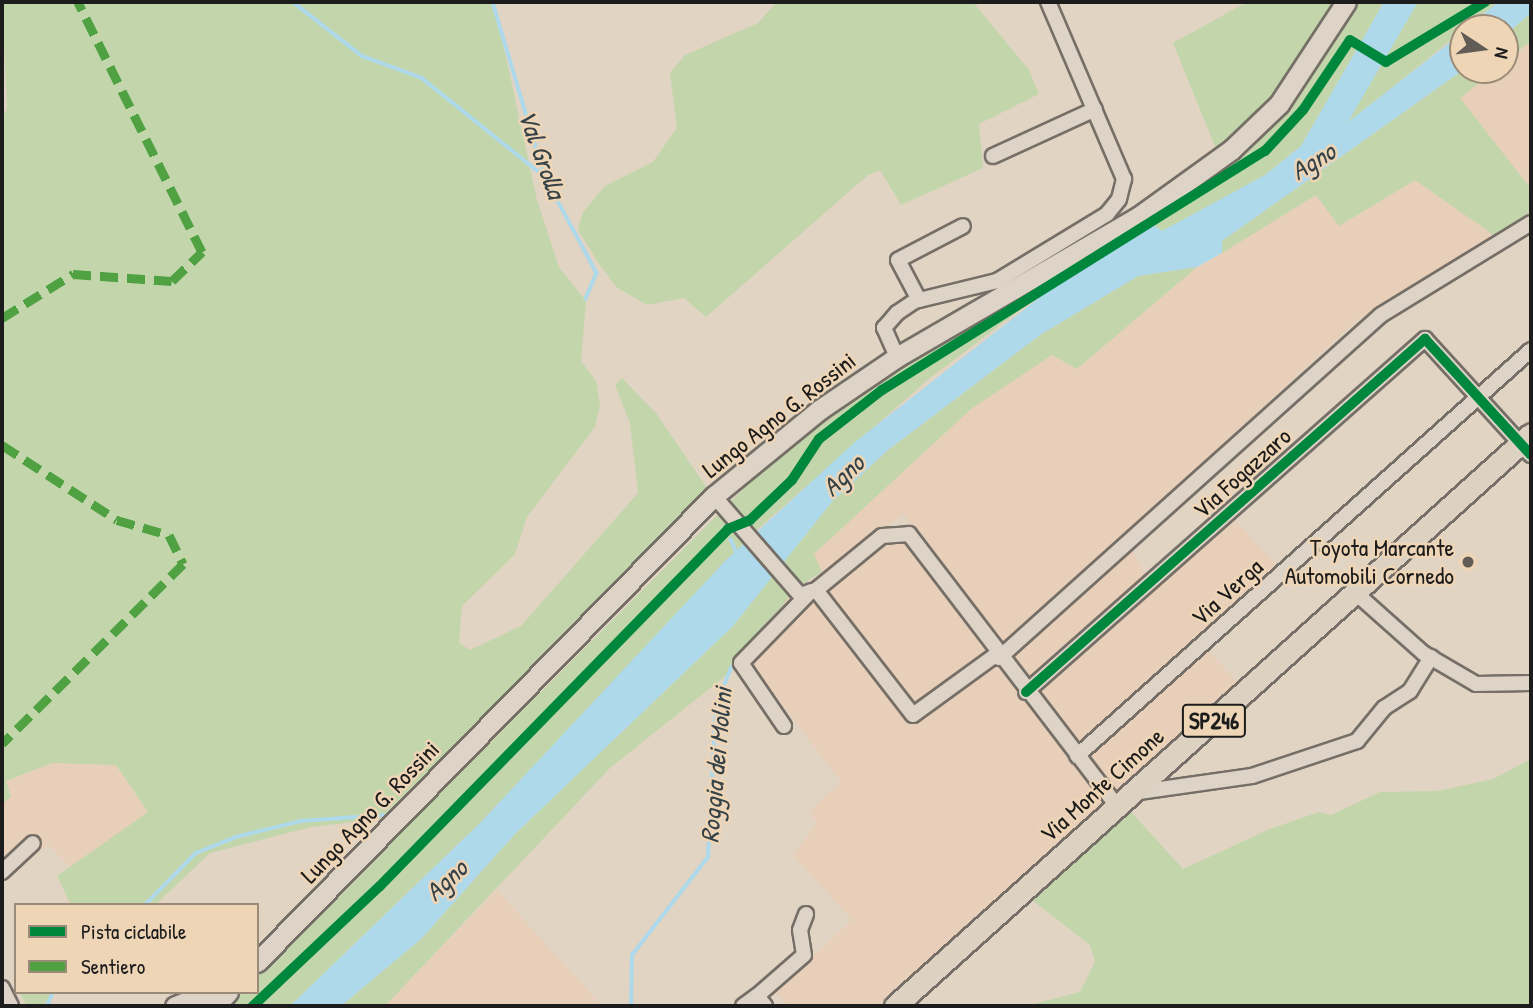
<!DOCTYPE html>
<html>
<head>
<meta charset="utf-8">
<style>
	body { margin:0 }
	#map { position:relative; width:1533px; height:1008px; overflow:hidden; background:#e1d4c3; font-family:"Patrick Hand",sans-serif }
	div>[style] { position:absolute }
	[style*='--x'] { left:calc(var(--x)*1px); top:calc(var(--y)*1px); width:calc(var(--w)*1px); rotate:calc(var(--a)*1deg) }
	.built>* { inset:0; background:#e8cfb9 }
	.green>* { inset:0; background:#c3d6ab }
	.water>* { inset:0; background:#aed9ea }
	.stream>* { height:3.5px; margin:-1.75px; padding:0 1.75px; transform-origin:1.75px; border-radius:1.75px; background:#aed9ea }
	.roads { filter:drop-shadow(2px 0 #756f67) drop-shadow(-2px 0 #756f67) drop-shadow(0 2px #756f67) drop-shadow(0 -2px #756f67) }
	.street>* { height:14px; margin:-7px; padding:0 7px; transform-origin:7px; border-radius:7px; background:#ddd3c7 }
	.secondary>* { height:19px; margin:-9.5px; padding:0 9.5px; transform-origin:9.5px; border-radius:9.5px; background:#ddd3c7 }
	.primary>* { height:21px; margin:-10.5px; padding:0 10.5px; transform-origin:10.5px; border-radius:10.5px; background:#ddd2c2 }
	.quiet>* { height:9px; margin-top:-4.5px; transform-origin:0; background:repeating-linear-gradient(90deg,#4fa141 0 18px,transparent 0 27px) }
	.cycleway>* { height:10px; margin:-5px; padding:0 5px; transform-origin:5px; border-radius:5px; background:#00873e }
	.dots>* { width:19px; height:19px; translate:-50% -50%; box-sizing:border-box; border:4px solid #eed5b6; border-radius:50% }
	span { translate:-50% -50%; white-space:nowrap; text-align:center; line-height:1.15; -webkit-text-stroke:5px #eed5b6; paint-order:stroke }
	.shield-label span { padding:2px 5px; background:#eed5b6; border:2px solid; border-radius:5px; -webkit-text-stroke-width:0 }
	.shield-label { font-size:23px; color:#1c1c1c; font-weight:700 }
	.street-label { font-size:24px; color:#1c1c1c }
	.poi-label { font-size:24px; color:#1c1c1c }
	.right { translate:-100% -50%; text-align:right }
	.water-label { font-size:26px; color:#354248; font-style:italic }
	.frame { position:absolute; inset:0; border:4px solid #1c1c1c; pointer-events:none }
	.legend { position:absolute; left:14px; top:903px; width:245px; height:91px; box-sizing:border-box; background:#eed5b6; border:2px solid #9a8b78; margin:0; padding:9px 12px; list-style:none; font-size:21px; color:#1c1c1c }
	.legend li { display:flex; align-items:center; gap:14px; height:35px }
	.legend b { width:35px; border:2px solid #9a8b78 }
	.north { position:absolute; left:1449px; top:14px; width:70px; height:70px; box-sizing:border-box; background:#eed5b6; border:2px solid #9a8b78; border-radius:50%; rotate:103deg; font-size:19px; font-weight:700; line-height:28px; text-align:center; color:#1c1c1c }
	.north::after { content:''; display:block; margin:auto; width:24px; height:32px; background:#615c56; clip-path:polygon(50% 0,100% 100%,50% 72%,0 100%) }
</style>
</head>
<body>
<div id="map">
	<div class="built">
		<div style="clip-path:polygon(1531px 41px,1531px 188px,1459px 98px,1495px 70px,1505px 70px,1505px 62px)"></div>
		<div style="clip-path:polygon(1415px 180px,1495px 236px,1357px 320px,1001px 648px,904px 514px,822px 572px,813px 554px,971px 409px,1044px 359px,1052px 355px,1077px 369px,1197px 267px,1317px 195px,1339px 226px)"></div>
		<div style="clip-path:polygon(1225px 510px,1286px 574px,1204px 646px,1239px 684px,876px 1006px,788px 1006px,775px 992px,852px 920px,793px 855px,817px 823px,809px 812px,841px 782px,743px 653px,796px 587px,809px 585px,841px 635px,916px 722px,1015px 654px,1130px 545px,1147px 579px)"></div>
		<div style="clip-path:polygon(903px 543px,919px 554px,987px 654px,923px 700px,912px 701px,883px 671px,824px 592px,884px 545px)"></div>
		<div style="clip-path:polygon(53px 763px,116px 765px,149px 812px,71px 868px,48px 844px,2px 884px,2px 804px,11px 797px,6px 781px)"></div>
		<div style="clip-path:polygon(497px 890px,602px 1006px,385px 1006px)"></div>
	</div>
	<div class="green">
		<div style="clip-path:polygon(2px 2px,494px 2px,537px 200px,559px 267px,586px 301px,581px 361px,596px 381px,600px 406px,595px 427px,527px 517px,515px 554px,462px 606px,459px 643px,470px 650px,521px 626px,638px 493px,630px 423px,615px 385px,622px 378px,656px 413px,709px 491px,380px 819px,311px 827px,210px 853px,155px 905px,71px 905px,57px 876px,148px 812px,116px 765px,52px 763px,6px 781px,11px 797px,2px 804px,2px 120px,7px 108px)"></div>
		<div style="clip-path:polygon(777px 2px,973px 2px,1029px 70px,1039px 94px,979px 124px,983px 168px,901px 205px,880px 170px,868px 175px,706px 317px,684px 298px,647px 305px,616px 287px,598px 262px,578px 230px,583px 212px,605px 186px,653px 162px,677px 128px,670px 73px,685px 55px,758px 23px)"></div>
		<div style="clip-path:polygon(1247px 2px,1336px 2px,1289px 77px,1217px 151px,1173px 43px)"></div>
		<div style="clip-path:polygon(1359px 2px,1384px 2px,1301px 146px,1265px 175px,1162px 232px,1149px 221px,1270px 126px)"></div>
		<div style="clip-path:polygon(1418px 2px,1498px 2px,1348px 123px,1352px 108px)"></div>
		<div style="clip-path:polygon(1531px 13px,1531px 41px,1505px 62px,1505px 35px)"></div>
		<div style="clip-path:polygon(1463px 70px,1495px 70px,1460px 98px,1531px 189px,1531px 212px,1495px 236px,1415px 180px,1339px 226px,1316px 195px,1222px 253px,1222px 241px)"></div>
		<div style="clip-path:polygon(1095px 254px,930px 378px,760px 527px,480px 823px,290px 1006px,229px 1006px,243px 992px,257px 992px,257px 977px,782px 450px,842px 402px)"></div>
		<div style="clip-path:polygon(1197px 267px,1077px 369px,1052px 355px,971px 409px,814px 554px,822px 572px,796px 588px,733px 670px,610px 768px,385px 1006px,341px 1006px,421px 939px,515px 834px,733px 626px,831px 503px,888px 450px,1040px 335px,1138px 276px)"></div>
		<div style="clip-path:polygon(1531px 759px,1531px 1006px,1025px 1006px,1080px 992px,1095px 962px,1090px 945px,1032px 900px,1131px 812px,1183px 869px,1270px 829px,1319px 812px,1331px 815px,1380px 792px,1438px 791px,1493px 779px)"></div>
		<div style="clip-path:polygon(19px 992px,55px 992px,43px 1006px,27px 1006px)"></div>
	</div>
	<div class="water">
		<div style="clip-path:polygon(1384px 2px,1418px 2px,1348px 122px,1463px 32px,1463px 70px,1222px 241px,1222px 253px,1197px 267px,1138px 276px,1040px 335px,888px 450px,831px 503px,733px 626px,515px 834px,421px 939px,341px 1006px,290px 1006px,480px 823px,726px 560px,855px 442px,1095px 254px,1149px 221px,1162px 231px,1265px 175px,1301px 146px)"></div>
		<div style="clip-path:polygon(1498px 2px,1531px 2px,1531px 13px,1505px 35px,1505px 28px,1467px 28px)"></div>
	</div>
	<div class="stream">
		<div style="--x:293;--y:2;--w:88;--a:38"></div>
		<div style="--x:362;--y:56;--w:64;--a:20.1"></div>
		<div style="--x:422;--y:78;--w:158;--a:38.8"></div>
		<div style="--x:493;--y:2;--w:183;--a:73.5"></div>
		<div style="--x:545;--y:177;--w:109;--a:61.6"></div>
		<div style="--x:597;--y:273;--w:28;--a:113"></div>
		<div style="--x:731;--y:539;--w:15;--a:67"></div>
		<div style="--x:145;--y:905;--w:73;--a:-45.6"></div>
		<div style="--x:196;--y:853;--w:43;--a:-21.8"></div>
		<div style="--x:236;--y:837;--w:67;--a:-13.8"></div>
		<div style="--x:301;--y:821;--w:82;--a:-4.2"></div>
		<div style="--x:47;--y:1006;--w:15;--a:-67"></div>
		<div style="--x:631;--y:1006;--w:51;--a:-88.9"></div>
		<div style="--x:632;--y:955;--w:124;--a:-52.2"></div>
		<div style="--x:708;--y:857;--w:151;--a:-87"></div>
		<div style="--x:716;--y:706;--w:41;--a:-68.5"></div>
	</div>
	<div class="roads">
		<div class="street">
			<div style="--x:993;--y:156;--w:112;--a:-24.7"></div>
			<div style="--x:919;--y:300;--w:45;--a:-117.7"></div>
			<div style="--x:898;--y:260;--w:73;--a:-27.6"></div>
			<div style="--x:897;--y:357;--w:32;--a:-114"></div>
			<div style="--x:884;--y:328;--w:20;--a:-49"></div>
			<div style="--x:897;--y:313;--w:22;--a:-34"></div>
			<div style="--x:915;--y:301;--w:84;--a:-13.7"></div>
			<div style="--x:997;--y:281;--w:129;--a:-31.3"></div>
			<div style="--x:1107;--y:214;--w:19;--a:-51"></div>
			<div style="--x:1119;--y:199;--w:21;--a:-76"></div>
			<div style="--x:1124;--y:179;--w:193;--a:-113.2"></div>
			<div style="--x:714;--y:496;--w:131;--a:49"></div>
			<div style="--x:800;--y:595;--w:17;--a:-17"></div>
			<div style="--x:816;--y:590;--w:85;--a:-39.3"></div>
			<div style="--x:882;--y:536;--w:27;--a:-4"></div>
			<div style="--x:909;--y:534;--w:342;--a:52.6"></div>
			<div style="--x:816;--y:590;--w:158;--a:52.2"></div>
			<div style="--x:913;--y:715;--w:104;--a:-36"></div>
			<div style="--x:1358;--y:595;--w:87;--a:41.7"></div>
			<div style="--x:1423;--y:653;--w:61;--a:30.3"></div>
			<div style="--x:1476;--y:684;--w:55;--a:-1"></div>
			<div style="--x:999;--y:658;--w:513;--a:-41.92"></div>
			<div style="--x:1381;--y:315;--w:176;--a:-31.5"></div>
			<div style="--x:1026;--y:692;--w:533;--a:-41.5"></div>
			<div style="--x:1425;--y:339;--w:157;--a:47.6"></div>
			<div style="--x:784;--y:726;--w:76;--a:-124.3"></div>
			<div style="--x:741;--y:663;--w:100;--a:-45.8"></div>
			<div style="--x:1077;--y:756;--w:609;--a:-41.81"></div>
			<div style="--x:1132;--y:793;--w:121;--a:-8.1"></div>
			<div style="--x:1252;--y:776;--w:111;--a:-18.4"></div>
			<div style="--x:1357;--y:741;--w:43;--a:-50.7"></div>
			<div style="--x:1384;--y:708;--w:31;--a:-33"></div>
			<div style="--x:1410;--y:691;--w:40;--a:-58"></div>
			<div style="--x:2;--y:872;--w:42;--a:-43.1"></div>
			<div style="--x:2;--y:988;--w:20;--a:63"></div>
			<div style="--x:757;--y:996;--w:62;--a:-41.1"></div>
			<div style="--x:804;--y:955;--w:25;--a:-99"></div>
			<div style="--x:800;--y:930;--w:17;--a:-69"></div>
			<div style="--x:743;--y:1006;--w:17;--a:-36"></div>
			<div style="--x:757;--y:996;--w:13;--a:51"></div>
		</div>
		<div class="secondary">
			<div style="--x:257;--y:962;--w:653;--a:-45.56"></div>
			<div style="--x:714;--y:496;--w:136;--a:-39.3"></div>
			<div style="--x:819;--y:410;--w:94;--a:-34.2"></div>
			<div style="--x:897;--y:357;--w:279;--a:-30.2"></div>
			<div style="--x:1138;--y:217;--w:115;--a:-35.8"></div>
			<div style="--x:1231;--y:150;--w:66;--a:-43.8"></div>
			<div style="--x:1279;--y:104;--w:122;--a:-56.7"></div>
			<div style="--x:175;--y:1006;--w:39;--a:-21"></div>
			<div style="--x:215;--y:1006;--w:19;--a:-47"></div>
		</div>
		<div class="primary">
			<div style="--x:895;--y:1006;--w:855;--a:-41.97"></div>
		</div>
	</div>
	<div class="quiet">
		<div style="--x:2;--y:318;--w:84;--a:-31.8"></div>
		<div style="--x:73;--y:274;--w:99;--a:4"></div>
		<div style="--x:172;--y:281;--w:42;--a:-44"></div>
		<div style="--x:202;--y:252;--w:279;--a:-116.4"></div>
		<div style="--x:2;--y:445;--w:137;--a:33.1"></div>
		<div style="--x:117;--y:520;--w:54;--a:16.1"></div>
		<div style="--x:169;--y:535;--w:32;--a:64"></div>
		<div style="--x:183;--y:564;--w:255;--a:135.2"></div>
	</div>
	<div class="cycleway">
		<div style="--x:1026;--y:692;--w:533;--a:-41.5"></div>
		<div style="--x:1425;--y:339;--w:157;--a:47.6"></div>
		<div style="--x:253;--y:1006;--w:173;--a:-43.4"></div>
		<div style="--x:379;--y:887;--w:500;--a:-45.7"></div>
		<div style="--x:728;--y:529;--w:24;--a:-22"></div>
		<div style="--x:750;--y:520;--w:58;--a:-43.6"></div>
		<div style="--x:792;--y:480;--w:49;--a:-56.6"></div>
		<div style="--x:819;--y:439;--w:80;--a:-37.9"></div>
		<div style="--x:882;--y:390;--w:451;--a:-32"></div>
		<div style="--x:1265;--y:151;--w:56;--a:-47.2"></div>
		<div style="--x:1303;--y:110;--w:84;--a:-56.1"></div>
		<div style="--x:1350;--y:40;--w:42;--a:31.4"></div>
		<div style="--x:1386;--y:62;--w:116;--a:-31.2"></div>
	</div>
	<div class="dots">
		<div style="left:1468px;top:562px;background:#615c56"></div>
	</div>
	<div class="shield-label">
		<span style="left:1214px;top:721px">SP246</span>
	</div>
	<div class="street-label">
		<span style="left:779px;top:415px;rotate:-38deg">Lungo Agno G. Rossini</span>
		<span style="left:1242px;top:473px;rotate:-42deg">Via Fogazzaro</span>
		<span style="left:1227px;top:592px;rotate:-42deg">Via Verga</span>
		<span style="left:1102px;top:785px;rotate:-42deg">Via Monte Cimone</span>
		<span style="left:370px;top:812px;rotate:-46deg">Lungo Agno G. Rossini</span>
	</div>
	<div class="poi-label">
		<span class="right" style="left:1454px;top:562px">Toyota Marcante<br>Automobili Cornedo</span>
	</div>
	<div class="water-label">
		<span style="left:542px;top:154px;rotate:70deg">Val Grolla</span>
		<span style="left:1313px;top:161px;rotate:-32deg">Agno</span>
		<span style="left:843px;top:475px;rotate:-44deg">Agno</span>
		<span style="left:716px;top:765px;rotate:-85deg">Roggia dei Molini</span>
		<span style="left:446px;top:880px;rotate:-43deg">Agno</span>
	</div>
	<div class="frame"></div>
	<ul class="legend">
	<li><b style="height:9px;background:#00873e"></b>Pista ciclabile</li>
	<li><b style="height:9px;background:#4fa141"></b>Sentiero</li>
	</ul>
	<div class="north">N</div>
</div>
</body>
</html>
